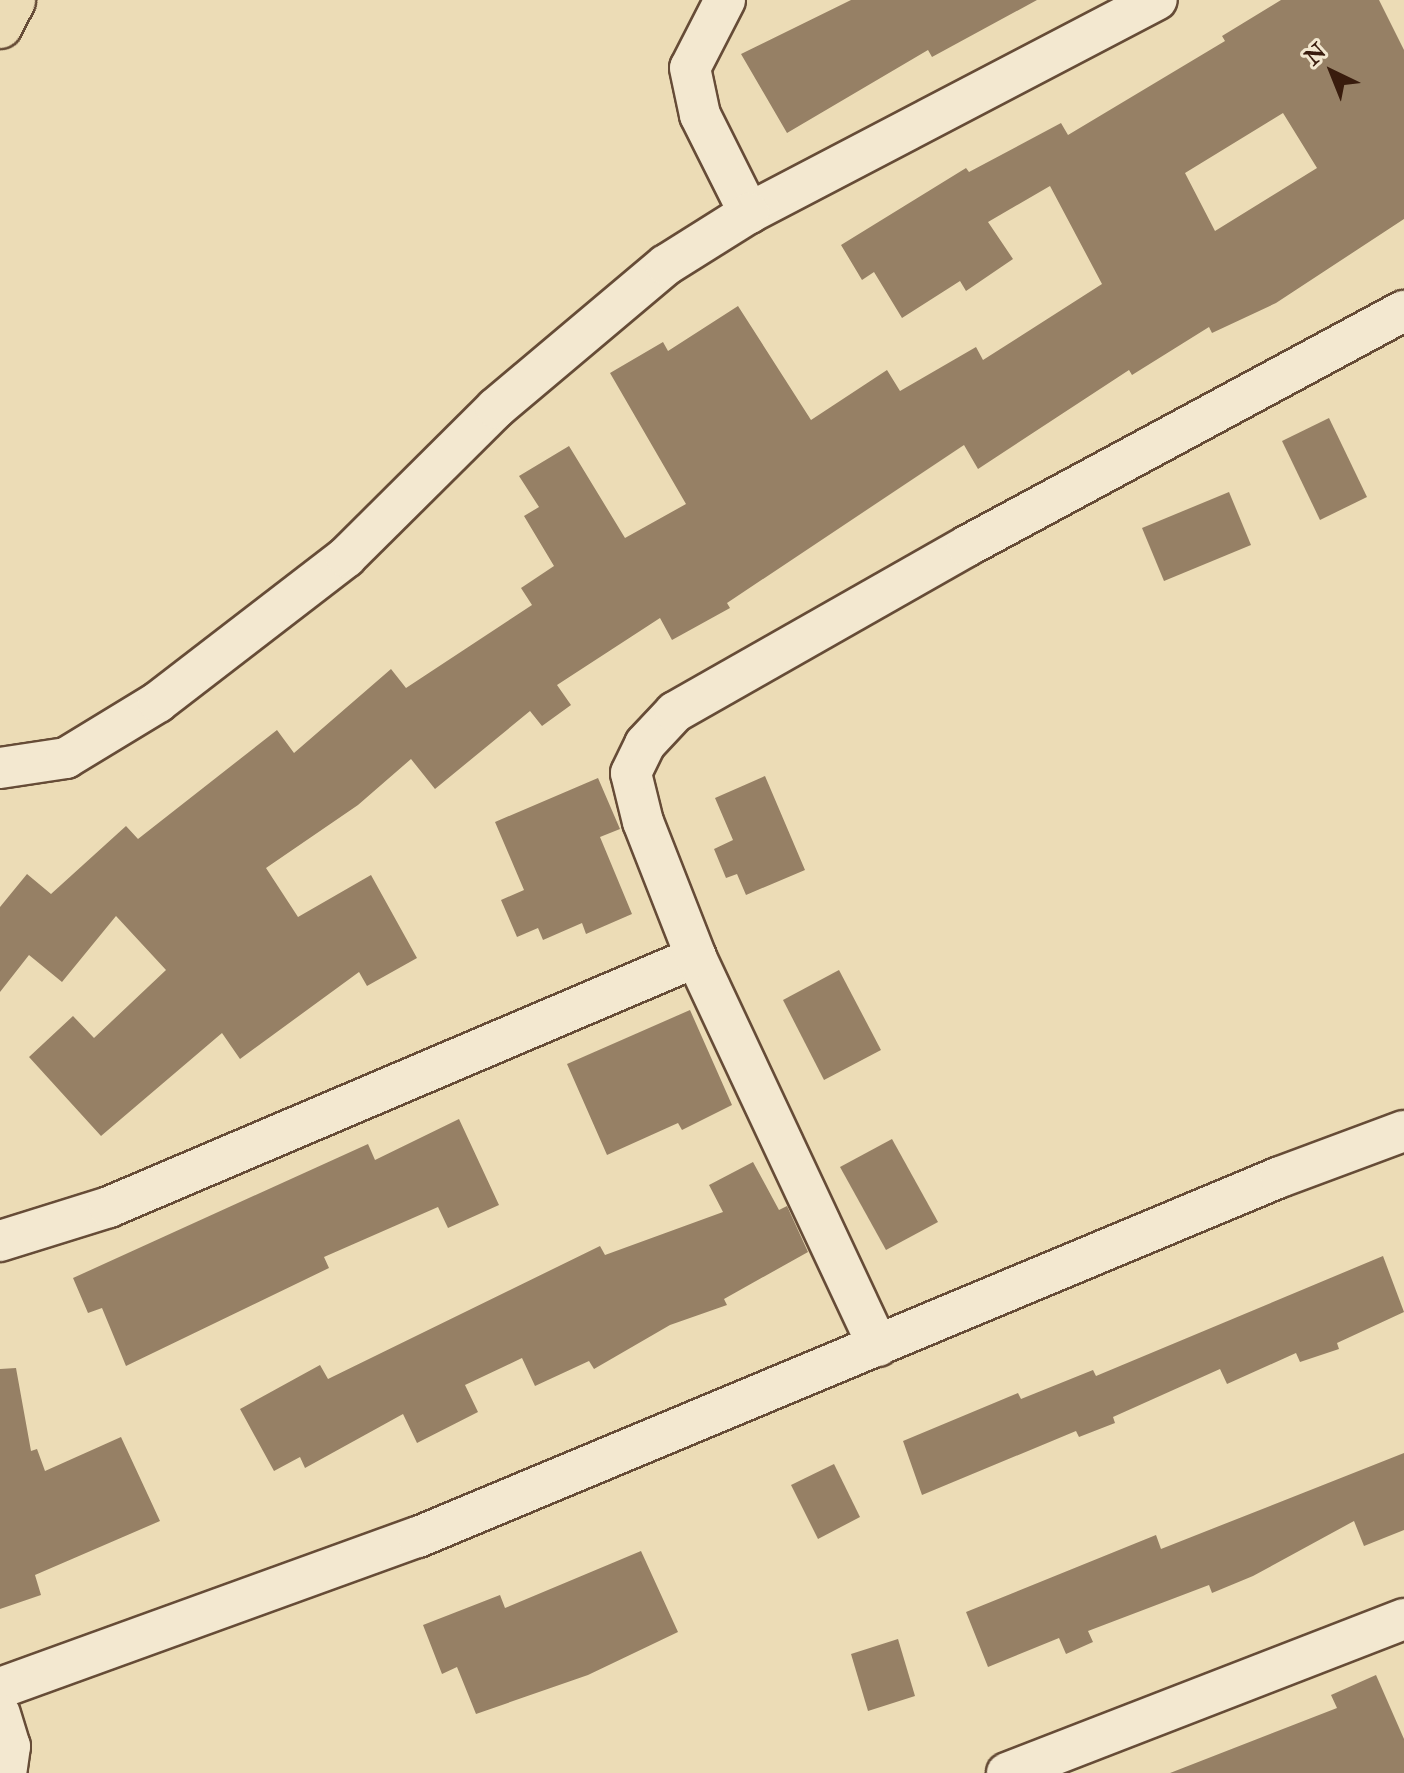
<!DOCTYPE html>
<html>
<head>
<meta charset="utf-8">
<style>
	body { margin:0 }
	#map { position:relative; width:1404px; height:1773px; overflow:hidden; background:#ecdcb6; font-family:"IM FELL Double Pica",serif }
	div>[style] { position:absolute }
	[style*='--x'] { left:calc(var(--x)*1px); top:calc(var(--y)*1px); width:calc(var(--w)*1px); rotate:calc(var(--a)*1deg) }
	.building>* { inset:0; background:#968065 }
	.roads { filter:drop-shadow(2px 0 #664c37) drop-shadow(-2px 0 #664c37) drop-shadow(0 2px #664c37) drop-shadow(0 -2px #664c37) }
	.minor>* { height:40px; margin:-20px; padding:0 20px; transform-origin:20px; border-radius:20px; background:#f3e8d0 }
	.major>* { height:44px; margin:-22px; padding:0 22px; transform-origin:22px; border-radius:22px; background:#ecdcb6 }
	span { translate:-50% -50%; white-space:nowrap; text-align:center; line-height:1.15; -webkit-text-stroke:8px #f3e8d0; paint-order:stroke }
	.north { position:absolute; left:1292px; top:32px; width:80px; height:80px; -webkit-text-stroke:6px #f3e8d0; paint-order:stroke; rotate:317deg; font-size:22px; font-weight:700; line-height:32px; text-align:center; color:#391c0d }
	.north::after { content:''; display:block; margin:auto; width:28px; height:36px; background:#391c0d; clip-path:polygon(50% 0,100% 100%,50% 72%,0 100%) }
</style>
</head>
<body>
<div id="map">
	<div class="building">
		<div style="clip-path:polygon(851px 0,1037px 0,932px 57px,928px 50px,787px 133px,741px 54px)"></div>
		<div style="clip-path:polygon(evenodd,1281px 0,1379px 0,1404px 50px,1404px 219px,1276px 303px,1212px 333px,1209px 327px,1132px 375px,1129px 370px,978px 469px,964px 445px,727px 603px,730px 608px,672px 640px,660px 618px,557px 685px,571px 705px,542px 726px,530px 711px,435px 789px,411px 759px,358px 805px,266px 868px,298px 917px,371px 875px,417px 958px,367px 986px,359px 972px,240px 1059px,222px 1033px,101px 1136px,29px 1057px,73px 1016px,94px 1038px,166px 970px,116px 916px,62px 982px,29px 955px,0 992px,0 907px,27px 874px,51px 894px,126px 826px,138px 839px,277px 730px,294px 753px,391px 669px,406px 688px,532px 605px,521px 588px,554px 566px,524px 516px,539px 507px,519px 476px,569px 446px,625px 538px,686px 504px,610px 373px,663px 342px,668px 351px,738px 306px,811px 420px,887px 370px,900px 391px,976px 347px,983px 360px,1102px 284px,1050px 186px,988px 222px,1013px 259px,966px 291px,960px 281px,902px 318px,874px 272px,862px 280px,841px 245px,966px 168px,969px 172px,1061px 123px,1068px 135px,1225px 41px,1222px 36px,1281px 0,1283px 113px,1317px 168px,1215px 231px,1185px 173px,1283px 113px)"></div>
		<div style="clip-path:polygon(1329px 418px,1367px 497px,1320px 520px,1282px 441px)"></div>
		<div style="clip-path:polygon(1229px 492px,1251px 545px,1164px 581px,1142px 528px)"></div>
		<div style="clip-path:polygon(765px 776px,805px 870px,746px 895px,737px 874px,726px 878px,714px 849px,733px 840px,715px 798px)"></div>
		<div style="clip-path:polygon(598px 778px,620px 829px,600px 837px,632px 914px,586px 934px,582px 923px,543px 940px,538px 928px,517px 937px,501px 900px,524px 890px,495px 822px)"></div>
		<div style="clip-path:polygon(839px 970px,881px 1050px,824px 1080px,783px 1000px)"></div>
		<div style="clip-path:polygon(690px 1010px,732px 1105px,682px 1130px,678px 1123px,607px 1155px,567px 1064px)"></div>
		<div style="clip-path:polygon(459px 1119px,499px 1205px,448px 1228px,438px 1207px,324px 1257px,329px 1268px,126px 1366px,102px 1308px,88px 1313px,73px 1278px,368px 1144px,375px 1160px)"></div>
		<div style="clip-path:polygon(892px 1139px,938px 1222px,886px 1250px,840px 1167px)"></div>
		<div style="clip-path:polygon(753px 1162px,779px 1210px,787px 1206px,808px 1252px,724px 1299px,727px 1305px,670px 1325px,594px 1369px,589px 1361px,535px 1386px,522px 1358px,465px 1385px,478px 1412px,417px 1443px,403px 1414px,305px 1468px,300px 1457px,274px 1471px,240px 1409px,320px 1365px,328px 1379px,600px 1246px,605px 1255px,723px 1212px,709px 1185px)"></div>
		<div style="clip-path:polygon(1383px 1256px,1404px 1312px,1337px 1343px,1339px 1349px,1300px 1362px,1296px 1353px,1227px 1384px,1220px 1369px,1113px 1417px,1115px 1423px,1079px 1437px,1076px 1431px,922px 1495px,903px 1441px,1018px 1393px,1021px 1399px,1093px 1370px,1096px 1376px)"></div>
		<div style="clip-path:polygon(16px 1368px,31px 1451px,37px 1449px,45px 1471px,121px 1437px,160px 1521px,35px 1575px,41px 1595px,0 1609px,0 1369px)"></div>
		<div style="clip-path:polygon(1404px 1453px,1404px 1530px,1364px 1546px,1354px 1521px,1253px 1576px,1212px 1593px,1209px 1585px,1088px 1631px,1093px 1642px,1066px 1654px,1059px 1638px,988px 1667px,966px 1612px,1156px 1535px,1161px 1549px)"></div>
		<div style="clip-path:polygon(834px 1464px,860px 1517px,818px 1539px,791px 1485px)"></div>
		<div style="clip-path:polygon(641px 1551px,678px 1632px,588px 1675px,476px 1714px,457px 1667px,442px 1674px,423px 1625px,500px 1595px,505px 1608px)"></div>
		<div style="clip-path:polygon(898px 1639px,915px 1696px,868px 1711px,851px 1654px)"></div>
		<div style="clip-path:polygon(1376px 1675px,1404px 1739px,1404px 1773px,1170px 1773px,1337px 1708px,1331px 1695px)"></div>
	</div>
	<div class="roads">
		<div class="minor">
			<div style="--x:725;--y:0;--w:76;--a:117.2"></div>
			<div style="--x:690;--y:68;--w:48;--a:78"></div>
			<div style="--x:700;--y:115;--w:110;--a:63.4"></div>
			<div style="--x:749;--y:213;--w:460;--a:-27.6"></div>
			<div style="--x:0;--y:768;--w:67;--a:-8.6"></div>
			<div style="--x:66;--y:758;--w:108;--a:-31.3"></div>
			<div style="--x:158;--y:702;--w:237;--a:-37.6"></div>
			<div style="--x:346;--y:557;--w:211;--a:-44.8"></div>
			<div style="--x:496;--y:408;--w:222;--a:-40.1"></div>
			<div style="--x:666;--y:265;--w:98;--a:-32.1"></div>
			<div style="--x:0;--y:1241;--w:114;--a:-17.3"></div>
			<div style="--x:109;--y:1207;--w:638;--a:-23.07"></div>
			<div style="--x:878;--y:1346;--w:429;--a:-115.1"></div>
			<div style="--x:696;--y:957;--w:145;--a:-111.4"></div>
			<div style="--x:643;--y:822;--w:50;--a:-103.8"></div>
			<div style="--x:631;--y:773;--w:32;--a:-64"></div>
			<div style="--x:645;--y:744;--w:44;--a:-46.8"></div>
			<div style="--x:675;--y:712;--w:336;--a:-29.6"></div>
			<div style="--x:967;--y:546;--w:496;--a:-28.3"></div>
			<div style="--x:0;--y:1688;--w:444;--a:-19.9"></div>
			<div style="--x:418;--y:1537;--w:934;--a:-22.67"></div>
			<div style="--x:1280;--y:1177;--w:132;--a:-20.4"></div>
			<div style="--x:0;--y:1714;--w:34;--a:73"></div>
			<div style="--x:10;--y:1746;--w:27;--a:98"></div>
			<div style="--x:1007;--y:1773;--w:426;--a:-21.2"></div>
		</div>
		<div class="major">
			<div style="--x:0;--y:26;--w:29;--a:-63"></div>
		</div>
	</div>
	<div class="north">N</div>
</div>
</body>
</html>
